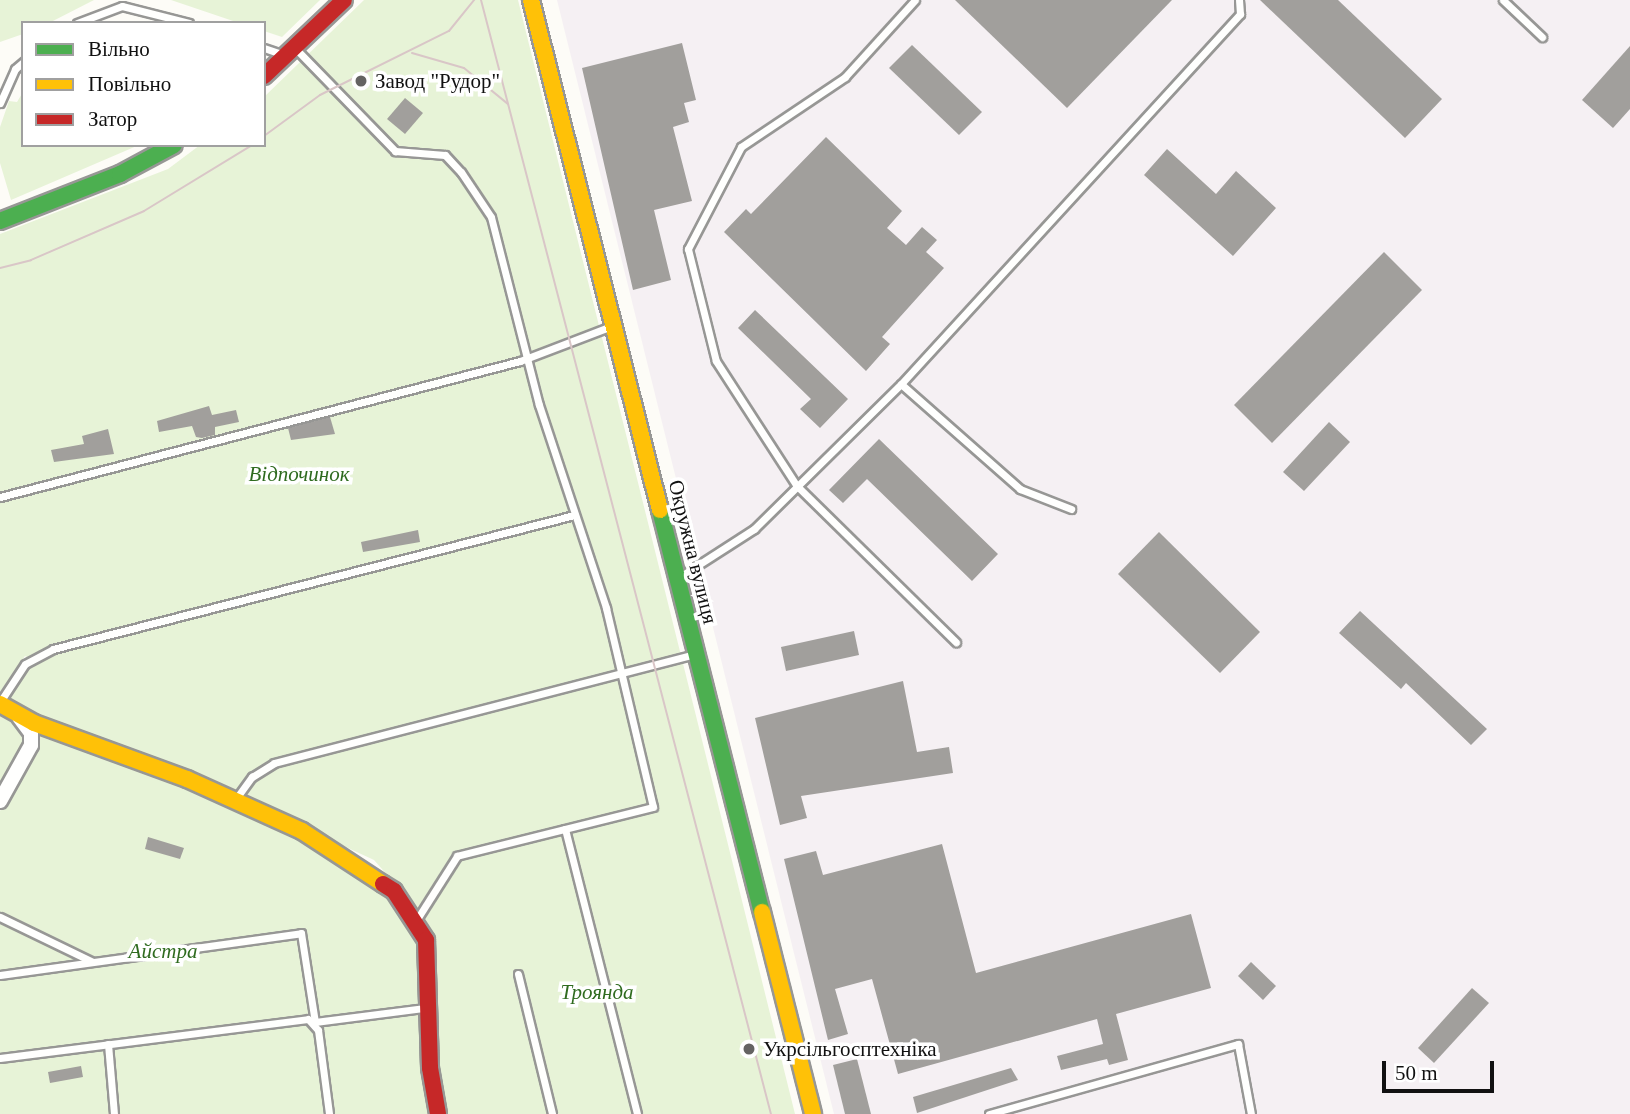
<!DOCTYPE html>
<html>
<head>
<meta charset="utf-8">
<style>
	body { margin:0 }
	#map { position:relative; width:1630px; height:1114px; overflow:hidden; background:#fdfcf7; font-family:Georgia,serif }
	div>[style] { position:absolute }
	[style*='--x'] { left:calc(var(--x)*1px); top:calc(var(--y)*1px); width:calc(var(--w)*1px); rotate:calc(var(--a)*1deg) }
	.industrial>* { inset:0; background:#f5f0f3 }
	.green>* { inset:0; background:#e7f3d7 }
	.building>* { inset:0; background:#a19f9c }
	.roads { filter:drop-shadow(2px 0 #979795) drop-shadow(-2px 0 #979795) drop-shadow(0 2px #979795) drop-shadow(0 -2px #979795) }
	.lane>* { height:7px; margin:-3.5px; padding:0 3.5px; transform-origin:3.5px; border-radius:3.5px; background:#fffffe }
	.street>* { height:14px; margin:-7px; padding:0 7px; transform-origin:7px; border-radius:7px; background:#fffffe }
	.fast>* { height:16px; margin:-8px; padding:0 8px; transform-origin:8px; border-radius:8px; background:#4caf50 }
	.slow>* { height:16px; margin:-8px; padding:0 8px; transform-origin:8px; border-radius:8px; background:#ffc107 }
	.jam>* { height:16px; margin:-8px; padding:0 8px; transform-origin:8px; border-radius:8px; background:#c62828 }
	.tram>* { height:2px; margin:-1px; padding:0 1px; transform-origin:1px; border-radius:1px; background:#d9c6c7 }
	.dots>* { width:19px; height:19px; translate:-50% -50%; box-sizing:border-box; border:4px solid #fff; border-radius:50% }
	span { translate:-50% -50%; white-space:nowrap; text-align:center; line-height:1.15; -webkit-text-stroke:7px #fff; paint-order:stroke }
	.poi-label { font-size:21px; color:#111 }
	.left { translate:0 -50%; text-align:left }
	.park-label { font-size:21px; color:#2f6b1f; font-style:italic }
	.street-label { font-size:21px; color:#111 }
	.legend { position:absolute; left:21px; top:21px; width:245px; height:126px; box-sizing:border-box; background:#fff; border:2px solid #a0a0a0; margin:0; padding:9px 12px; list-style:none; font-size:21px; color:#111 }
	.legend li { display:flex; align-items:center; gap:14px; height:35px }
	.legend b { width:35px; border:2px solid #a0a0a0 }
	.scale { position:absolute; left:1382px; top:1061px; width:112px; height:32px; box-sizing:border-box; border:4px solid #111; border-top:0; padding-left:9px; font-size:21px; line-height:24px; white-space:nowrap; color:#111; -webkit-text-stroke:5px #fff; paint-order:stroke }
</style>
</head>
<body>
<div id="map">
	<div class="industrial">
		<div style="clip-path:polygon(557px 0,1630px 0,1630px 1114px,834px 1114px)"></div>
	</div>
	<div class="green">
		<div style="clip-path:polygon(0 0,94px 0,49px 23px,23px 23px,23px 34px,0 42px)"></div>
		<div style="clip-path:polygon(171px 0,320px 0,282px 37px,264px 31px,264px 23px,239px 23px)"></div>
		<div style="clip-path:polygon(364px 0,518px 0,795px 1114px,442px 1114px,425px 917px,459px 862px,451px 858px,418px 910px,374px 860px,190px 775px,11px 703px,10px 694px,34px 660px,25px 656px,0 692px,0 234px,168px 169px,200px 145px,264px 145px,264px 97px)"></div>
		<div style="clip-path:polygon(23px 92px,23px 145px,139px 145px,11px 200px,0 163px,0 127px,9px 101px,17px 102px)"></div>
		<div style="clip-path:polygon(0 712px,13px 718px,26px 738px,0 789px)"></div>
		<div style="clip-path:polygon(37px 730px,183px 784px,293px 831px,372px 877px,417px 926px,432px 1114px,0 1114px,0 811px,37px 750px)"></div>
	</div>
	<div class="building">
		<div style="clip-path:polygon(955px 0,1172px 0,1067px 108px)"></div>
		<div style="clip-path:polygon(1260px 0,1338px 0,1442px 99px,1405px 138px)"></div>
		<div style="clip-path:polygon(682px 43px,696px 100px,684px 103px,689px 122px,673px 127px,692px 201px,654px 210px,671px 280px,633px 290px,582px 68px)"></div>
		<div style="clip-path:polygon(912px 45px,982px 112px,959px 135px,889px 68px)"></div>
		<div style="clip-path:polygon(1630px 46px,1630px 109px,1613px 128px,1582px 100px)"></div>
		<div style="clip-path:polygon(405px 98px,423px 113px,405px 134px,387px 119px)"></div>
		<div style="clip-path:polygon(826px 137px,902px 211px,887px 228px,906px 245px,922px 227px,937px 240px,926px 252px,944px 268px,882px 337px,890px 344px,866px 371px,724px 232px,746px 209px,751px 214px)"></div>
		<div style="clip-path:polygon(1167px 149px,1216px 194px,1236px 171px,1276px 208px,1233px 256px,1144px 175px)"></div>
		<div style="clip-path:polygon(1384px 252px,1422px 290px,1272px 443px,1234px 405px)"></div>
		<div style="clip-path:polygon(755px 310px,848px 399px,820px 428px,800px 409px,811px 399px,738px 328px)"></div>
		<div style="clip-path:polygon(209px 406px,212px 415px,236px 410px,239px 422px,215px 427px,215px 435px,202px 438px,196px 437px,192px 426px,159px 432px,157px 421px)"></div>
		<div style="clip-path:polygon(330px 417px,335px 434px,291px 440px,288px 428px)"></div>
		<div style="clip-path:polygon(1329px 422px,1350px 442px,1304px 491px,1283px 472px)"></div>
		<div style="clip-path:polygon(108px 429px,114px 454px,54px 462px,51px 450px,84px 444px,82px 436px)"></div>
		<div style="clip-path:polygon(879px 439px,998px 554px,972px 581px,867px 479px,843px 503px,829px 490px)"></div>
		<div style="clip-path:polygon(418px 530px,420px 542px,363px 552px,361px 542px)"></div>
		<div style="clip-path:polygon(1159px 532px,1260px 632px,1220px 673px,1118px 574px)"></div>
		<div style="clip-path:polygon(1360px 611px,1487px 729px,1471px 745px,1406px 683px,1401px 689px,1339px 633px)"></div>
		<div style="clip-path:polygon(854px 631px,859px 655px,786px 671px,781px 647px)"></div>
		<div style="clip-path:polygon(903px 681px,917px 752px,949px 747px,953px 773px,801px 796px,807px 818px,780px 825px,755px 718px)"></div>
		<div style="clip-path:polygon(148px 837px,184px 848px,180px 859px,145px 849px)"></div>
		<div style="clip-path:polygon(942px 844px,976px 973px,1191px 914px,1211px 988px,1116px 1014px,1128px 1060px,1109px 1065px,1107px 1059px,1061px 1070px,1057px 1056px,1103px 1044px,1097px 1019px,898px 1074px,872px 979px,835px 989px,848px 1034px,828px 1040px,784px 859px,816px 851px,823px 875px)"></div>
		<div style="clip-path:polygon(1251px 962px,1276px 986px,1263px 1000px,1238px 976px)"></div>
		<div style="clip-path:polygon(1472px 988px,1489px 1003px,1434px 1063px,1418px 1048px)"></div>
		<div style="clip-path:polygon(857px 1059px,871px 1114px,845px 1114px,833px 1065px)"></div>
		<div style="clip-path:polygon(81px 1066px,83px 1077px,50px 1083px,48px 1072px)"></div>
		<div style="clip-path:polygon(1011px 1068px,1018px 1080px,917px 1113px,913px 1097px)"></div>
	</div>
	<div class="roads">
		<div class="lane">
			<div style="--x:915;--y:0;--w:104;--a:132.3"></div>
			<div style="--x:845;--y:77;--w:125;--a:146.1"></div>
			<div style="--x:741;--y:147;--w:115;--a:117.5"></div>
			<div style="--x:688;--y:249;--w:115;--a:76"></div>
			<div style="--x:716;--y:361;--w:149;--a:57.1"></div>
			<div style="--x:797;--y:486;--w:223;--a:44.5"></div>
			<div style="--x:1503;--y:0;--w:54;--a:43.5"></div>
			<div style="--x:77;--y:23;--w:48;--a:-20.7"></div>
			<div style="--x:122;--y:6;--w:69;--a:14.2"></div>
			<div style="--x:264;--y:48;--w:18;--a:19"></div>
			<div style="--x:295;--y:48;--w:144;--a:45.8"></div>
			<div style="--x:395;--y:151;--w:50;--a:4.6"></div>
			<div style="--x:445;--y:155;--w:23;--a:47"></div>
			<div style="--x:461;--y:172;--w:54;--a:56.3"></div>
			<div style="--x:491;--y:217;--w:194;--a:75.7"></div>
			<div style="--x:539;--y:405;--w:214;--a:71.7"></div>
			<div style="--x:606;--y:608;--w:204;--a:76.7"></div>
			<div style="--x:653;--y:807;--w:202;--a:166"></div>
			<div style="--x:457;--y:856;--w:75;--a:122.4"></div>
			<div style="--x:0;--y:103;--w:37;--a:-66"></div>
			<div style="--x:15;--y:69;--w:11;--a:-41"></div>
			<div style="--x:901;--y:384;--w:502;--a:-47.5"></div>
			<div style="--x:1240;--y:14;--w:14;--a:-94"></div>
			<div style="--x:0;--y:497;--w:537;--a:-14.66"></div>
			<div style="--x:520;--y:361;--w:95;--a:-20.9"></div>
			<div style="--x:681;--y:576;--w:87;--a:-32.8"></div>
			<div style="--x:754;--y:529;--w:206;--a:-44.6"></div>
			<div style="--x:901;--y:384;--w:159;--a:41.4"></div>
			<div style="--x:1020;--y:489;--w:55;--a:21.4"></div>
			<div style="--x:0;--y:702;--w:45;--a:-56.7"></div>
			<div style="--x:25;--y:664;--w:32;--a:-28"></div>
			<div style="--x:53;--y:649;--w:538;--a:-14.42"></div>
			<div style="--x:235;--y:800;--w:29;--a:-54"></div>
			<div style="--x:252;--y:777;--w:26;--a:-32"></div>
			<div style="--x:274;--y:763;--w:434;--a:-14.5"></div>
			<div style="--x:565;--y:829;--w:294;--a:75.8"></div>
			<div style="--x:0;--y:917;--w:103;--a:25.8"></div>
			<div style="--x:518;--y:974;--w:144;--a:76.3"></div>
			<div style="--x:0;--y:975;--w:304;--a:-7.9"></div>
			<div style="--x:301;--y:933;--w:90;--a:81.1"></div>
			<div style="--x:315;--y:1022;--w:111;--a:-7.3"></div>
			<div style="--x:108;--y:1044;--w:70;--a:85.1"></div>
			<div style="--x:0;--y:1058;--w:310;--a:-7.2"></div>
			<div style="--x:308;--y:1019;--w:15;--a:48"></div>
			<div style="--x:318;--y:1030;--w:85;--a:82.5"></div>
			<div style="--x:989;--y:1114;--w:259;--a:-15.7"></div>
			<div style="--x:1238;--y:1044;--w:71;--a:79.5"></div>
		</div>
		<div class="street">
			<div style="--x:0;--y:801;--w:64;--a:-61"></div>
			<div style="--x:31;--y:745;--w:12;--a:-90"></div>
			<div style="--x:31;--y:733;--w:20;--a:-127"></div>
		</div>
		<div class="fast">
			<div style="--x:0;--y:221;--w:129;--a:-21.4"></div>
			<div style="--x:120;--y:174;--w:61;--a:-28.2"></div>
			<div style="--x:660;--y:510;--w:415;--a:75.8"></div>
		</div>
		<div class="slow">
			<div style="--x:531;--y:0;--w:526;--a:75.81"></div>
			<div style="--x:0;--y:704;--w:39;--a:29"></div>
			<div style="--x:34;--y:723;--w:163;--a:20.1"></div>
			<div style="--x:187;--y:779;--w:126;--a:24.3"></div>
			<div style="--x:302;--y:831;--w:97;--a:33.2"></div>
			<div style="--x:762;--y:912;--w:208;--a:75.8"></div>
		</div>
		<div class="jam">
			<div style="--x:264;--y:76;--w:110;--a:-43.5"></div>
			<div style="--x:383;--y:884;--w:13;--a:32"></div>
			<div style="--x:394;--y:891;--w:59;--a:56.9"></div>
			<div style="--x:426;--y:940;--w:128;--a:88.2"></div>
			<div style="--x:430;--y:1068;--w:47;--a:80.1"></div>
		</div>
	</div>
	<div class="tram">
		<div style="--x:481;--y:0;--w:1151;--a:75.41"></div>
		<div style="--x:412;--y:53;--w:54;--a:16.1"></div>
		<div style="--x:464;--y:68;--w:57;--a:39.3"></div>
		<div style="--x:264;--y:136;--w:69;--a:-36.2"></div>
		<div style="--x:320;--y:95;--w:144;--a:-26.4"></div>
		<div style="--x:449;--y:31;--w:40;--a:-51"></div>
		<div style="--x:0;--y:268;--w:32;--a:-14"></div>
		<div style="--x:31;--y:260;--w:123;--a:-23.4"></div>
		<div style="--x:144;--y:211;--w:127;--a:-31.4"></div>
	</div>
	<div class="dots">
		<div style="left:361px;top:81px;background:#646362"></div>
		<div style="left:749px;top:1049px;background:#646362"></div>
	</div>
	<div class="poi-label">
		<span class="left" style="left:375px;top:81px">Завод "Рудор"</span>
		<span class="left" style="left:763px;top:1049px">Укрсільгосптехніка</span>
	</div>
	<div class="park-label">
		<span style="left:299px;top:474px">Відпочинок</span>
		<span style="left:163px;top:951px">Айстра</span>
		<span style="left:597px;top:992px">Троянда</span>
	</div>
	<div class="street-label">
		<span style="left:693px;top:552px;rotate:76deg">Окружна вулиця</span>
	</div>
	<ul class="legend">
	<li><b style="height:9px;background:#4caf50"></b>Вільно</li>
	<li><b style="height:9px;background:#ffc107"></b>Повільно</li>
	<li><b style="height:9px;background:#c62828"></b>Затор</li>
	</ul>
	<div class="scale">50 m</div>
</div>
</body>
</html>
